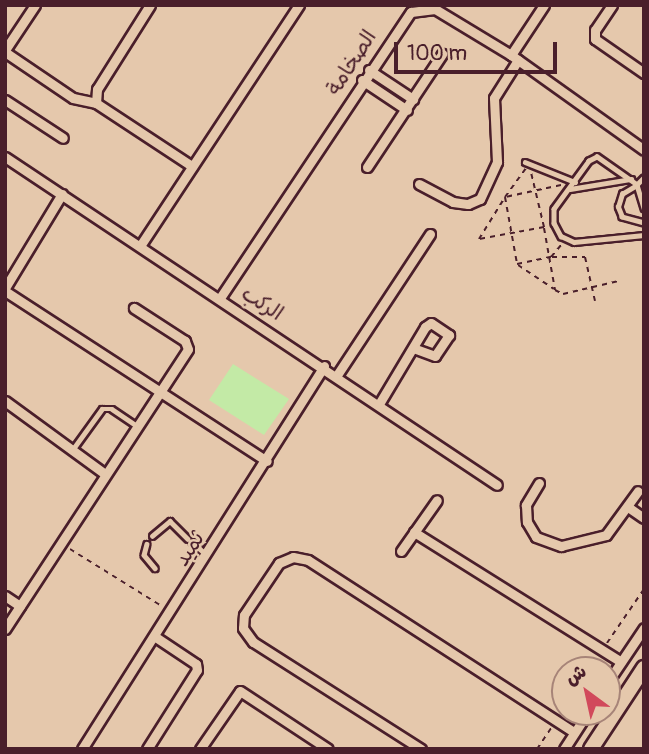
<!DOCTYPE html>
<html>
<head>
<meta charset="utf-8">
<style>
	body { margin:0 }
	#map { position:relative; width:649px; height:754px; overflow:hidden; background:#e5c8ac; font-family:Pangolin,"Playpen Sans Arabic",sans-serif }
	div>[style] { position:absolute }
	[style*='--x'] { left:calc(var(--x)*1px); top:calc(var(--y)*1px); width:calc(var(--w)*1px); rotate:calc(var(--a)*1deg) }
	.green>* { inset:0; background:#c3eaa6 }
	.path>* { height:2px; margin-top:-1px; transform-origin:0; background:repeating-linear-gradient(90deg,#4a1f2b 0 5px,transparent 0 10px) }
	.roads { filter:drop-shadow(2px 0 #4a1f2b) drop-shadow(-2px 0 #4a1f2b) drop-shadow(0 2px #4a1f2b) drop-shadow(0 -2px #4a1f2b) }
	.lane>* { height:4.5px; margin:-2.25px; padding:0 2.25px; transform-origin:2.25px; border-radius:2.25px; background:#e5c8ac }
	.street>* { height:9px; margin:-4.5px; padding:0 4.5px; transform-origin:4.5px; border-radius:4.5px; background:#e5c8ac }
	.primary>* { height:14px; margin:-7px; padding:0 7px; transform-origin:7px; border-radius:7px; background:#e5c8ac }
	span { translate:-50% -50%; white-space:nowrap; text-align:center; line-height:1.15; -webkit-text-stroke:5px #e5c8ac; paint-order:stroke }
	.street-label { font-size:21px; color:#4a1f2b }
	.frame { position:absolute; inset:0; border:7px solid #4a1f2b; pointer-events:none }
	.north { position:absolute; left:551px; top:656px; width:70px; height:70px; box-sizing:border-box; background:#e5c8ac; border:2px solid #a78478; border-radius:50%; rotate:327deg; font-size:19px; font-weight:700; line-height:28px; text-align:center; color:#4a1f2b }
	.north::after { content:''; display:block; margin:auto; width:24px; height:32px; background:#d1495b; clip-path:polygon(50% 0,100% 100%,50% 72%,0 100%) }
	.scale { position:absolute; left:394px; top:42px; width:163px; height:32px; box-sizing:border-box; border:4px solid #4a1f2b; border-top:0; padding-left:9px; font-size:21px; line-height:24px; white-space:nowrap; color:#4a1f2b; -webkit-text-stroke:5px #e5c8ac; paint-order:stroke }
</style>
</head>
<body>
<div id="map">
	<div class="green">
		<div style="clip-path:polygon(233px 364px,289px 399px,264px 435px,209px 400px)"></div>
	</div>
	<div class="path">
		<div style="--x:529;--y:164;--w:65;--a:76.6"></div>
		<div style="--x:544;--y:227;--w:66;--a:169.5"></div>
		<div style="--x:479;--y:239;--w:49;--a:-58.2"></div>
		<div style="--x:505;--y:197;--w:41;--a:-54"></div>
		<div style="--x:561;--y:185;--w:57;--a:167.9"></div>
		<div style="--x:505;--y:197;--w:68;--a:79.8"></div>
		<div style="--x:517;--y:264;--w:35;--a:-12"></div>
		<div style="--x:551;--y:257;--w:16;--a:-50"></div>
		<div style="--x:544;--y:228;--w:63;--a:79.9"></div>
		<div style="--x:555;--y:290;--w:9;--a:27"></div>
		<div style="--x:563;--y:294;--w:57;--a:-13.1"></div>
		<div style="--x:552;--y:257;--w:33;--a:0"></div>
		<div style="--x:585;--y:257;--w:45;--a:77.2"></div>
		<div style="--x:518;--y:265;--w:43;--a:33.7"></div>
		<div style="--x:70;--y:549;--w:106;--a:31.9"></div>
		<div style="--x:607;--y:643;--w:65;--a:-55.6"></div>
		<div style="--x:589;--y:670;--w:12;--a:-55"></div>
		<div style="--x:537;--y:749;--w:25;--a:-56"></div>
	</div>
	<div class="roads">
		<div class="lane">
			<div style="--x:525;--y:162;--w:54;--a:21.8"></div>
			<div style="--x:644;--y:178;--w:10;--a:135"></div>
			<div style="--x:637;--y:185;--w:24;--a:73"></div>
			<div style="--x:570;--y:189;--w:62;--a:-9.3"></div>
			<div style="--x:644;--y:223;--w:23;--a:-165"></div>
			<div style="--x:622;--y:217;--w:11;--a:-112"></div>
			<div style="--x:618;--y:207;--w:14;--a:-73"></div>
			<div style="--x:622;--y:194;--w:17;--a:-31"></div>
			<div style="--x:637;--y:185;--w:49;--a:-145"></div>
			<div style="--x:597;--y:157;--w:9;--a:153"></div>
			<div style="--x:589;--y:161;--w:59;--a:126.1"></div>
			<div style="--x:554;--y:209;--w:14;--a:90"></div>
			<div style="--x:554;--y:223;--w:15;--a:62"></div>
			<div style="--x:561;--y:236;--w:14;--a:25"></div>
			<div style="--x:574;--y:242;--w:70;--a:-5.7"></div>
			<div style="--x:73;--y:449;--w:49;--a:-54.1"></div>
			<div style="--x:102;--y:409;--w:10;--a:0"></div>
			<div style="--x:112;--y:409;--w:29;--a:34"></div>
			<div style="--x:152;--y:536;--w:23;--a:-40"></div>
			<div style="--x:170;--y:521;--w:25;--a:45"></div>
			<div style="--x:192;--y:542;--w:18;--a:41"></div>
			<div style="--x:147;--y:544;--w:11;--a:105"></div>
			<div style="--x:144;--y:555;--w:17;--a:50"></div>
		</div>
		<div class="street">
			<div style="--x:150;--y:5;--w:99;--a:122.2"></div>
			<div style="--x:97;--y:89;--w:14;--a:94"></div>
			<div style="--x:96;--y:103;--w:115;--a:33.3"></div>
			<div style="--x:612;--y:5;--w:30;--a:124"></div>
			<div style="--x:595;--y:30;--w:9;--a:90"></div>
			<div style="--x:595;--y:39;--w:60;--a:34.8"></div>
			<div style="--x:5;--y:50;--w:54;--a:-56.3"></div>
			<div style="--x:5;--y:52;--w:82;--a:34.1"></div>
			<div style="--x:73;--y:98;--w:24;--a:12"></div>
			<div style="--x:511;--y:55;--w:60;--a:-56.6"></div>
			<div style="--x:369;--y:70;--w:53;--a:33.4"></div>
			<div style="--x:362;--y:80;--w:54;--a:33.7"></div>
			<div style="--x:5;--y:100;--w:69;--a:33.2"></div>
			<div style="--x:5;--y:157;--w:591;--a:33.69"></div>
			<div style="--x:367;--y:167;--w:136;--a:-56.4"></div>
			<div style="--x:419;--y:184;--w:38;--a:28"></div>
			<div style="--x:453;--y:202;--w:15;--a:8"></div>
			<div style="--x:468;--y:204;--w:13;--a:-23"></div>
			<div style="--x:480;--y:199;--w:41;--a:-65.3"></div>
			<div style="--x:497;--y:162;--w:64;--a:-92.7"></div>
			<div style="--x:494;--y:98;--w:45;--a:-57.7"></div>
			<div style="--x:140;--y:246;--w:289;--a:-56.6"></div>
			<div style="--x:5;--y:288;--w:110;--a:-58.8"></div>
			<div style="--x:5;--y:291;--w:312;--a:33"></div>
			<div style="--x:220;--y:298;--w:344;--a:-56.3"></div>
			<div style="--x:411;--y:12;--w:24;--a:-7"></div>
			<div style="--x:435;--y:9;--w:89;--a:31.2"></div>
			<div style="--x:511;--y:55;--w:163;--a:35.5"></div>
			<div style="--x:337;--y:375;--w:169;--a:-56.6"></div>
			<div style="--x:5;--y:401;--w:124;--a:36.1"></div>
			<div style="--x:379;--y:404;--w:90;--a:-59.1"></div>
			<div style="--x:425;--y:327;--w:7;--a:-34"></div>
			<div style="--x:431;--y:323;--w:22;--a:34"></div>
			<div style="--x:449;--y:335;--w:25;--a:124"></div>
			<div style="--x:435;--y:356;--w:23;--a:-160"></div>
			<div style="--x:539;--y:483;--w:26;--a:121"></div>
			<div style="--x:526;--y:505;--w:17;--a:87"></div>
			<div style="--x:527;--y:522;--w:17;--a:59"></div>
			<div style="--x:536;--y:537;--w:27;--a:20"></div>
			<div style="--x:561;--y:546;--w:46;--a:-13.7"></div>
			<div style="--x:606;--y:535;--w:54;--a:-54"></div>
			<div style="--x:628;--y:507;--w:19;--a:35"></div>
			<div style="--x:414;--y:532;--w:244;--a:32.1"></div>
			<div style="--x:401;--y:551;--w:62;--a:-54.8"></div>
			<div style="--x:5;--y:596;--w:18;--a:34"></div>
			<div style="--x:5;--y:629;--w:334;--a:-56.8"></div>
			<div style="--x:188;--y:349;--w:9;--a:-111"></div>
			<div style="--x:185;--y:341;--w:61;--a:-147.1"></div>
			<div style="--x:607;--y:683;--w:66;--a:-56.1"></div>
			<div style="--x:82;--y:749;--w:453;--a:-57.7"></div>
			<div style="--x:147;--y:749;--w:93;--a:-57.7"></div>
			<div style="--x:197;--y:670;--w:6;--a:-99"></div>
			<div style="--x:196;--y:664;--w:50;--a:-146.3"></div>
			<div style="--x:200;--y:749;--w:70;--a:-55.4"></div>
			<div style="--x:240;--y:691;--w:105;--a:33.4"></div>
			<div style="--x:421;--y:749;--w:199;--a:-147.5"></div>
			<div style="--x:253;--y:642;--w:17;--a:-126"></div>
			<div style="--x:243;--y:628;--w:13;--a:-86"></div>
			<div style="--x:244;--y:615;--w:63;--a:-56.1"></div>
			<div style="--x:279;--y:563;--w:15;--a:-23"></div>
			<div style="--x:293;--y:557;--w:15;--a:11"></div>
			<div style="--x:308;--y:560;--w:317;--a:32.9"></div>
			<div style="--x:564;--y:749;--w:44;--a:-57"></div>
		</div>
		<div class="primary">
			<div style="--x:591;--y:749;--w:97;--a:-56.8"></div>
		</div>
	</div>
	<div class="street-label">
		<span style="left:352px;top:63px;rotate:-57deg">الصخامة</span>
		<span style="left:262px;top:304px;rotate:33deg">الركب</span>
		<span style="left:190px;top:549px;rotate:-57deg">ثميد</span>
	</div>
	<div class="frame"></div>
	<div class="north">ش</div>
	<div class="scale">100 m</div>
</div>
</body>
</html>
